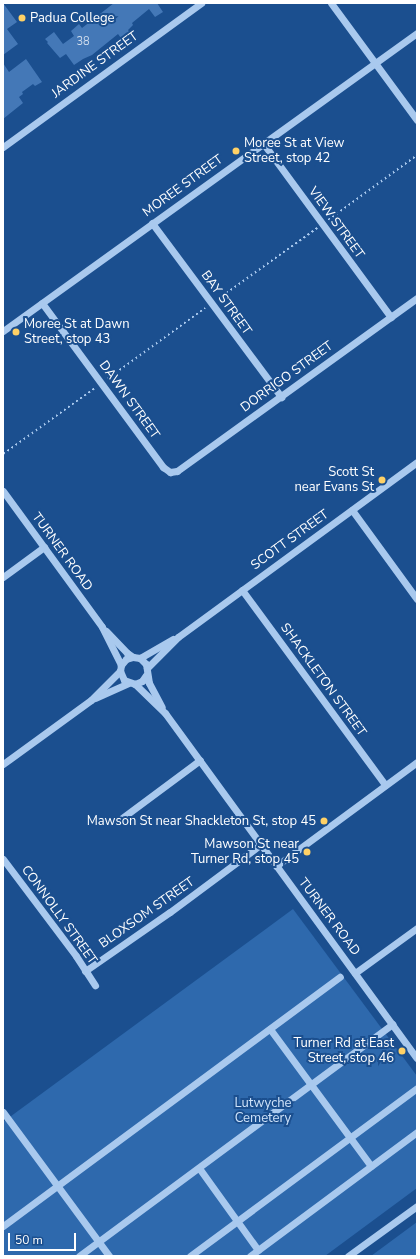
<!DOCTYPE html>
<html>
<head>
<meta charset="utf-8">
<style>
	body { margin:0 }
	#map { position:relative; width:420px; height:1259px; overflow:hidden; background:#1b4f8f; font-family:"Nunito Sans",sans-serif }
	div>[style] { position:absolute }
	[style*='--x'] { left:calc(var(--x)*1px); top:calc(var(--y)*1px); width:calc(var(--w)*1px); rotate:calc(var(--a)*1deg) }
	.green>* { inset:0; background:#2e69ad }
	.building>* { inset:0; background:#4478b7 }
	.path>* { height:1.5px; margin-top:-0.75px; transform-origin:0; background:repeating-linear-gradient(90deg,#a9c9ee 0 2px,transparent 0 5px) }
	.minor>* { height:7px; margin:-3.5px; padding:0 3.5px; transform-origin:3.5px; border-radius:3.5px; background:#a9c9ee }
	.dots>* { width:11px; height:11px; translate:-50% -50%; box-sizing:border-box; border:2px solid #1b4f8f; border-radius:50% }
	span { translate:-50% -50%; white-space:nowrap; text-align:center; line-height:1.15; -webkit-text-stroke:4px #1b4f8f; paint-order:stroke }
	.number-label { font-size:11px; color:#d0dded }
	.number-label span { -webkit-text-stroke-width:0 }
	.poi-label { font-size:13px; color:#fff }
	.left { translate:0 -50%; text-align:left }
	.right { translate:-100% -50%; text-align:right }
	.street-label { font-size:13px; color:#fff }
	.park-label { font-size:13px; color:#cfe3fa }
	.frame { position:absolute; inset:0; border:4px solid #fff; pointer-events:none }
	.scale { position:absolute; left:8px; top:1233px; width:68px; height:18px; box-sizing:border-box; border:2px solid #fff; border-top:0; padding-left:5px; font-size:12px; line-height:14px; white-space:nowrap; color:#fff; -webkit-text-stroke:3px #1b4f8f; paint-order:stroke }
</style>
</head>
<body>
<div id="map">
	<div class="green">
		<div style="clip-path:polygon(293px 909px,417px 1076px,417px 1188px,325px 1256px,3px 1256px,3px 1122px)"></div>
		<div style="clip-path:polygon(417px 1222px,417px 1256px,371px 1256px)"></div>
	</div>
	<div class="building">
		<div style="clip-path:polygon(3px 3px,17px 22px,7px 29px,18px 44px,3px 55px)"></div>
		<div style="clip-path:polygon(114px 3px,157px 3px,163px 12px,155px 17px,149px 9px,132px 23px,133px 25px,128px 30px,132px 36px,124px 42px,118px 34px,92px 55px,83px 59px,74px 65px,66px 54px,60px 58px,47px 43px,48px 42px,45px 39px,54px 32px,63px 44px,74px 36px,71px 31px,79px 24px,82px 28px)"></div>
		<div style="clip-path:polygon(26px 59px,42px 82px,35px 86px,33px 84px,22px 92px,23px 94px,19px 97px,23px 103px,3px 119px,3px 63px,9px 72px)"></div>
	</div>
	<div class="path">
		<div style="--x:328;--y:220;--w:110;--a:-36.1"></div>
		<div style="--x:218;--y:299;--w:122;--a:-35.6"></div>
		<div style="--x:107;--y:379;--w:121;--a:-35.9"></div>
		<div style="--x:3;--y:454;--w:113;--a:-35.7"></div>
	</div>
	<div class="minor">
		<div style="--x:331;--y:3;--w:145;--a:53.7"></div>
		<div style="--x:263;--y:143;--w:216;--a:53.7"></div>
		<div style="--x:3;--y:147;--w:245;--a:-36"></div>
		<div style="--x:152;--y:223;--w:217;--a:53.4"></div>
		<div style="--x:42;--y:303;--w:204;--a:53.6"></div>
		<div style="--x:163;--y:467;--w:9;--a:36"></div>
		<div style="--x:170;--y:472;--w:7;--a:-8"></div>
		<div style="--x:177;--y:471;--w:296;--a:-35.8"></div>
		<div style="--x:3;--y:331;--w:510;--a:-35.75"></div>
		<div style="--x:3;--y:491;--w:168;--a:53.9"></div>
		<div style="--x:102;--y:627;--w:42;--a:63.4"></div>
		<div style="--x:352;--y:510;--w:110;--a:53.9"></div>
		<div style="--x:3;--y:577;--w:51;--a:-36.2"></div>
		<div style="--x:242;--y:590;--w:242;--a:53.7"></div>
		<div style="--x:106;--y:631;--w:30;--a:46"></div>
		<div style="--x:127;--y:653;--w:7;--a:34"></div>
		<div style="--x:133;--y:657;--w:7;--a:8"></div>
		<div style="--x:140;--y:658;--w:8;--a:45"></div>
		<div style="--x:146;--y:664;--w:19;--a:81"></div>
		<div style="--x:149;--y:683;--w:27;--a:62"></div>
		<div style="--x:133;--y:657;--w:7;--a:164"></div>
		<div style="--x:126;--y:659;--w:8;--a:130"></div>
		<div style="--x:121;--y:665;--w:6;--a:99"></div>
		<div style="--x:120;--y:671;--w:10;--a:66"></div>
		<div style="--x:124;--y:680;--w:12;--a:20"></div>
		<div style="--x:135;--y:684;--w:8;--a:-23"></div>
		<div style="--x:142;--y:681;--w:7;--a:-56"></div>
		<div style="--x:140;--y:658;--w:38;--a:-30"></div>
		<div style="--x:147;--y:668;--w:44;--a:-45"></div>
		<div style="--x:178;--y:637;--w:296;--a:-36.2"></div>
		<div style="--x:135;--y:684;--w:42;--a:44"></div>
		<div style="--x:165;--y:713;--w:427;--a:53.9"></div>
		<div style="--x:95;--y:698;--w:36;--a:-24"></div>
		<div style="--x:3;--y:764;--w:109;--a:-36"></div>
		<div style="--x:91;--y:700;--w:41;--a:-45"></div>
		<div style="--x:122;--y:818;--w:97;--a:-36.6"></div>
		<div style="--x:3;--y:859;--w:121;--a:53"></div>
		<div style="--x:76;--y:956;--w:35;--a:57"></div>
		<div style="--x:276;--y:866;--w:175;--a:-36.4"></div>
		<div style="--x:85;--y:971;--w:103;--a:-34.8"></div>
		<div style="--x:170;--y:912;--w:112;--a:-36.7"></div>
		<div style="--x:355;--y:973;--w:77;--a:-36"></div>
		<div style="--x:270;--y:1029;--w:170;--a:53.6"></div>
		<div style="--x:3;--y:1112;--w:179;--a:53.6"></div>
		<div style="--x:199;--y:1168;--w:101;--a:54.3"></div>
		<div style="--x:3;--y:1226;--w:419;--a:-36.5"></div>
		<div style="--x:79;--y:1256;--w:390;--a:-36.5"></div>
		<div style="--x:190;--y:1256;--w:282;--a:-36.5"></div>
		<div style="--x:250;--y:1256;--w:208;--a:-36.6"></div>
		<div style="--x:348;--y:1256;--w:85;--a:-35.9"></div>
	</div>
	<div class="dots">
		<div style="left:22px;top:18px;background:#ffd166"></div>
		<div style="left:236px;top:151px;background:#ffd166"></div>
		<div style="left:16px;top:332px;background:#ffd166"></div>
		<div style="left:382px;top:480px;background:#ffd166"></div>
		<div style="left:324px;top:821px;background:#ffd166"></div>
		<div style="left:307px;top:852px;background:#ffd166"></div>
		<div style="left:402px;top:1051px;background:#ffd166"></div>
	</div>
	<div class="number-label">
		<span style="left:83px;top:42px">38</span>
	</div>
	<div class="poi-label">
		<span class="left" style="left:30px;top:18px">Padua College</span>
		<span class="left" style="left:244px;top:151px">Moree St at View<br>Street, stop 42</span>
		<span class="left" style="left:24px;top:332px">Moree St at Dawn<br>Street, stop 43</span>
		<span class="right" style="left:374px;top:480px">Scott St<br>near Evans St</span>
		<span class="right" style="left:316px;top:821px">Mawson St near Shackleton St, stop 45</span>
		<span class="right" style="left:299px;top:852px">Mawson St near<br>Turner Rd, stop 45</span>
		<span class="right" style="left:394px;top:1051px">Turner Rd at East<br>Street, stop 46</span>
	</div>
	<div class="street-label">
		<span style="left:95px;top:65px;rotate:-36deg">JARDINE STREET</span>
		<span style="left:183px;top:186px;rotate:-36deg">MOREE STREET</span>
		<span style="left:336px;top:223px;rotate:54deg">VIEW STREET</span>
		<span style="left:226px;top:303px;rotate:54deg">BAY STREET</span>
		<span style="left:287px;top:377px;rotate:-36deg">DORRIGO STREET</span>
		<span style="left:129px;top:400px;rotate:54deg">DAWN STREET</span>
		<span style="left:290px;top:540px;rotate:-36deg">SCOTT STREET</span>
		<span style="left:62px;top:552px;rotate:54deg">TURNER ROAD</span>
		<span style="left:323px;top:680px;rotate:54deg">SHACKLETON STREET</span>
		<span style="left:147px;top:913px;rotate:-35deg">BLOXSOM STREET</span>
		<span style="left:59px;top:915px;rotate:54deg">CONNOLLY STREET</span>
		<span style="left:329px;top:917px;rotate:53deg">TURNER ROAD</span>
	</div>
	<div class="park-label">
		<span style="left:263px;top:1111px">Lutwyche<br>Cemetery</span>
	</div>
	<div class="frame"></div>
	<div class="scale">50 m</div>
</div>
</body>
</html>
